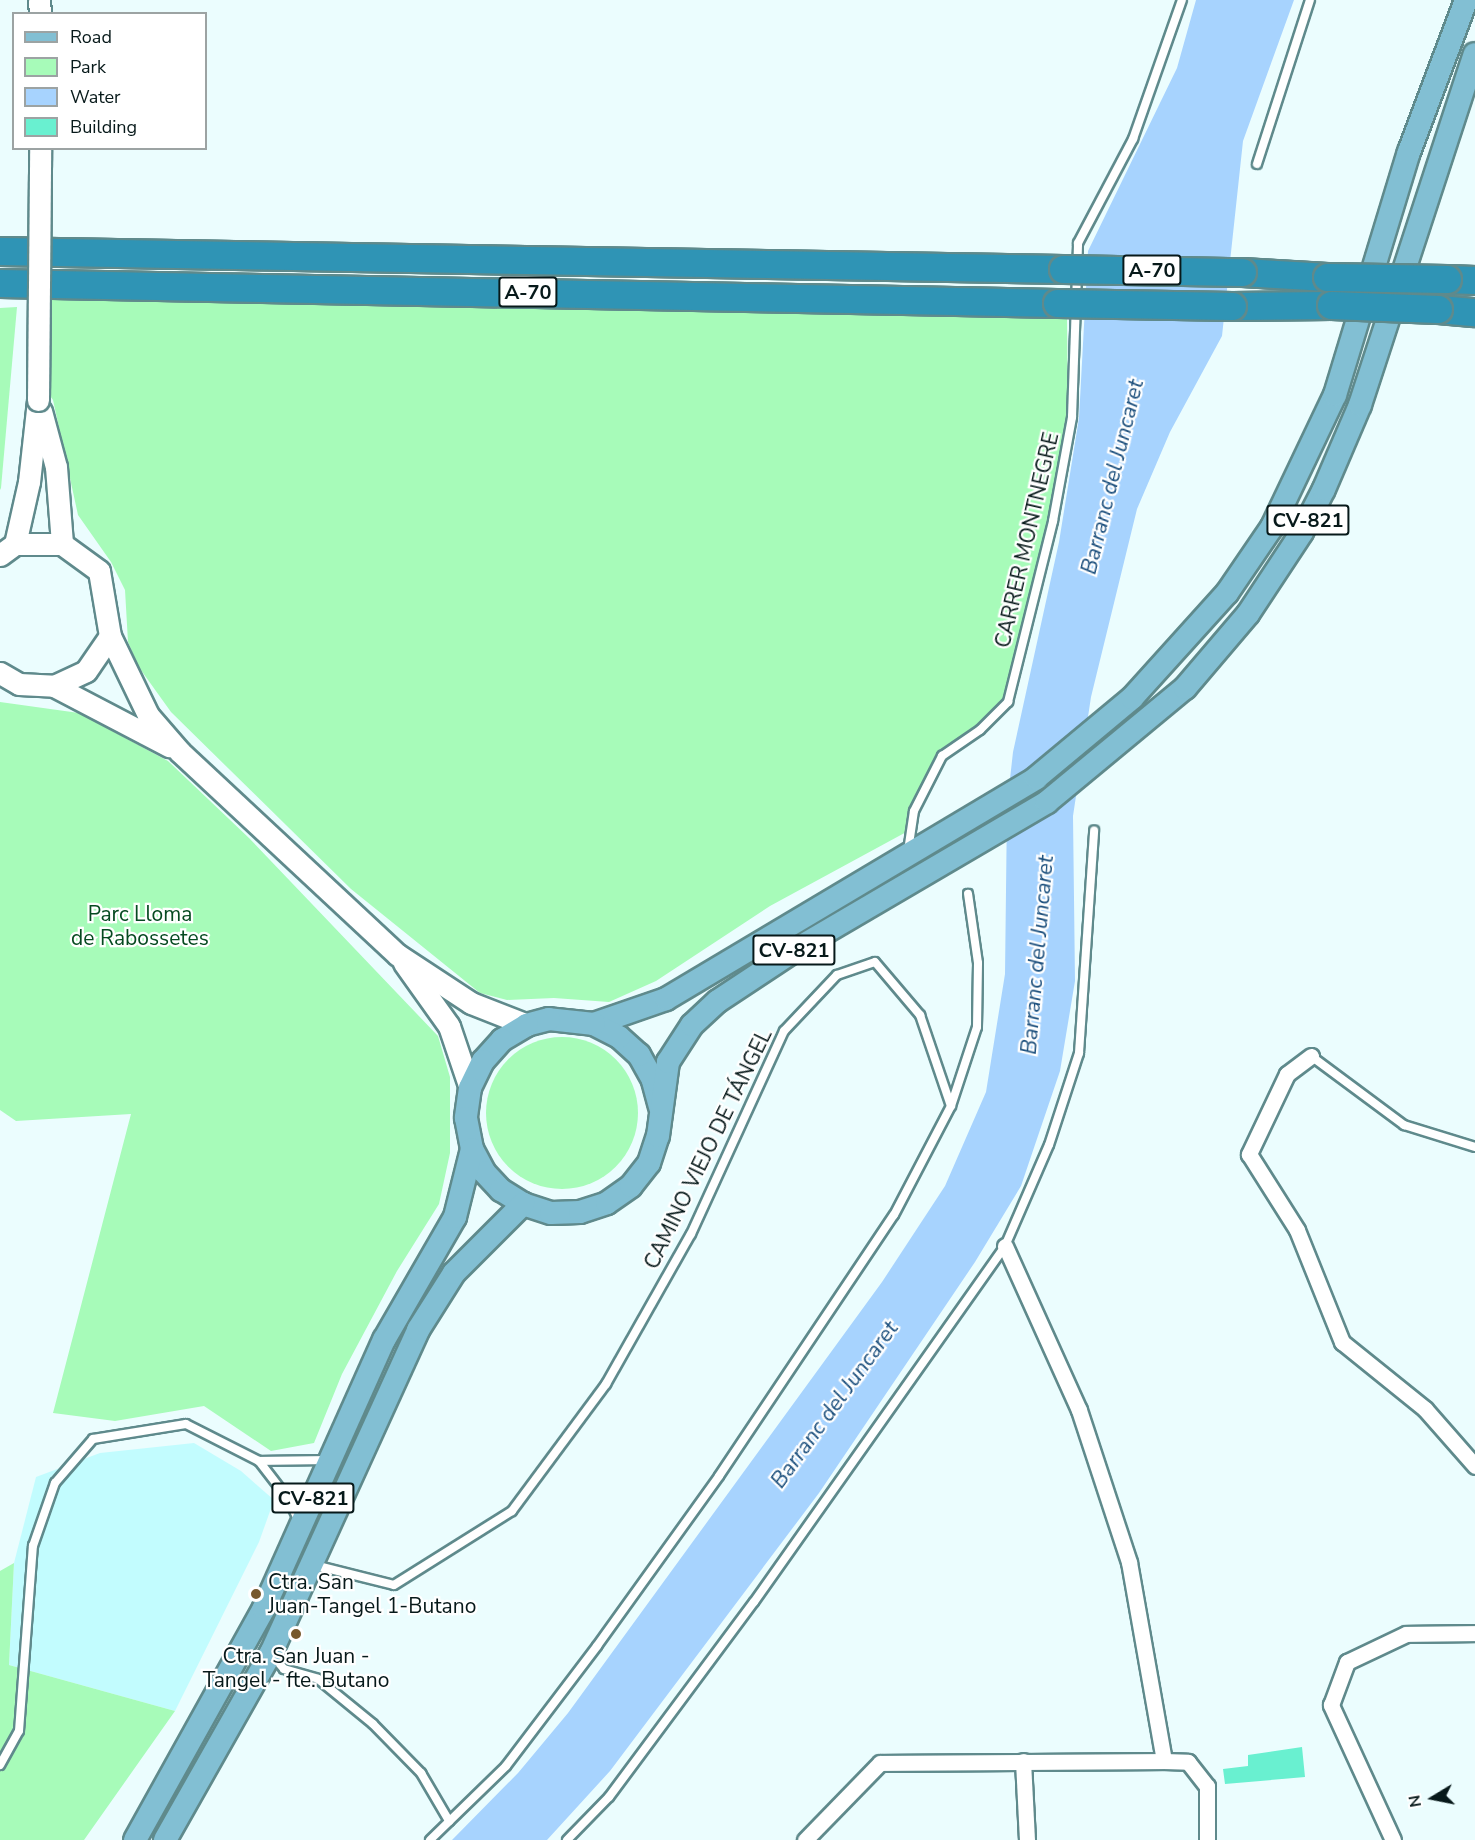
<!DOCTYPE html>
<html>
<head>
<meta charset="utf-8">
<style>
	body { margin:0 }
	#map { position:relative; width:1475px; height:1840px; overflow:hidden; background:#ebfdfe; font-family:"Nunito Sans",sans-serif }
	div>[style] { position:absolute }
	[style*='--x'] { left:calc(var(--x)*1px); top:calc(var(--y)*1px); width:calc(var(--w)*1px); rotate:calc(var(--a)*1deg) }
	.built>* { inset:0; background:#c2fcfe }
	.green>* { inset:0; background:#a7fbb9 }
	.round { border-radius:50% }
	.water>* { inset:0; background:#a7d3fe }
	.building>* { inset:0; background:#69f0d0 }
	.roads { filter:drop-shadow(2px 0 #5f8a8c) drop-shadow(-2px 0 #5f8a8c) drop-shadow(0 2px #5f8a8c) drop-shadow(0 -2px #5f8a8c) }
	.lane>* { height:8px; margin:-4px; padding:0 4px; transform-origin:4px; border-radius:4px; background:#fff }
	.street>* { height:15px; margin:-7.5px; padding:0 7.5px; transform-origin:7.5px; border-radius:7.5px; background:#fff }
	.secondary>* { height:21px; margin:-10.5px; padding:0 10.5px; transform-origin:10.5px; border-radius:10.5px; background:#fff }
	.primary>* { height:22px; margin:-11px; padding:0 11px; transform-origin:11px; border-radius:11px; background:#82bfd3 }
	.highway>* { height:27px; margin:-13.5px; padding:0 13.5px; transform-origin:13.5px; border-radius:13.5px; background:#2f94b5 }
	.bridges { filter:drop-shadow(2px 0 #5f8a8c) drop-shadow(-2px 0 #5f8a8c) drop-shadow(0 2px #5f8a8c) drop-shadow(0 -2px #5f8a8c) }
	.secondary-bridge>* { height:21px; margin:-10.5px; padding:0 10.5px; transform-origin:10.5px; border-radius:10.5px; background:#fff }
	.highway-bridge>* { height:27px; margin:-13.5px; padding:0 13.5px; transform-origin:13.5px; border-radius:13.5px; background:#2f94b5 }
	.dots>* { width:16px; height:16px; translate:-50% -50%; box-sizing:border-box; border:3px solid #fff; border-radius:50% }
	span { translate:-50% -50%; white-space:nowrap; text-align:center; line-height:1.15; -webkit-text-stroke:4.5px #fff; paint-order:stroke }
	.shield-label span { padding:2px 4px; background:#fff; border:2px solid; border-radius:4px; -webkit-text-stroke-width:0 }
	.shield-label { font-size:20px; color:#07191a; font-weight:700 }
	.street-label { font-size:21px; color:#07191a }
	.park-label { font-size:21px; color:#054a20 }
	.poi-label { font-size:21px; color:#07191a }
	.left { translate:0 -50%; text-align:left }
	.water-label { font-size:22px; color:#1a4e7c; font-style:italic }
	.legend { position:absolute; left:12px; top:12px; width:195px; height:138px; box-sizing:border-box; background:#fff; border:2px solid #9ca3a3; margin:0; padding:8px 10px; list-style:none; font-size:18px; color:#07191a }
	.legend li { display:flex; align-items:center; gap:12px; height:30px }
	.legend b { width:30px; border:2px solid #9ca3a3 }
	.north { position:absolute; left:1403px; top:1768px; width:60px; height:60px; -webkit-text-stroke:4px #fff; paint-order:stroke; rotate:260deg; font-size:16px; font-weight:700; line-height:24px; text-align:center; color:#07191a }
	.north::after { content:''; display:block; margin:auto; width:21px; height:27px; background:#07191a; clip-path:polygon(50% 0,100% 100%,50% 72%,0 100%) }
</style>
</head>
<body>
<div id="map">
	<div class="built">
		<div style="clip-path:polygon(194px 1443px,241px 1471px,274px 1500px,259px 1542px,175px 1711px,9px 1665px,14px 1563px,36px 1477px,100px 1453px)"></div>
	</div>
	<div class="green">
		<div style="clip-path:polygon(48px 295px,1067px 319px,1068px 418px,1053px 521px,1008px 702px,980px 730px,942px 756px,914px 811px,910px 830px,770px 906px,656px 981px,609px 1002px,554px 998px,507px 1000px,480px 993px,351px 889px,171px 712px,138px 666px,128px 642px,125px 590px,111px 562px,78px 515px,53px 400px,43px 386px)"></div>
		<div style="clip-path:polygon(17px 307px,1px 488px,0 490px,0 308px)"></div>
		<div style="clip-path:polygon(0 702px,79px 713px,168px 761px,249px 838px,438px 1036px,450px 1077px,450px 1153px,439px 1204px,397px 1271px,342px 1374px,314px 1443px,271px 1451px,204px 1406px,115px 1421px,53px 1413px,131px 1114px,16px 1121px,0 1110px)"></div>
		<div class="round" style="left:486px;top:1037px;width:152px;height:152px"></div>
		<div style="clip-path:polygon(14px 1563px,9px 1665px,175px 1711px,84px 1840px,0 1840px,0 1571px)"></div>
	</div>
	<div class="water">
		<div style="clip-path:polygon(1196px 0,1294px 0,1243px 141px,1222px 336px,1170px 432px,1137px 509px,1091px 697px,1073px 816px,1075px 981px,1060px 1071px,1021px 1186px,975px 1262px,819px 1493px,610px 1771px,547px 1840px,452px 1840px,518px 1773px,568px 1713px,882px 1282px,945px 1186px,986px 1092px,1005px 974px,1007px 806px,1013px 752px,1059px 542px,1079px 418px,1088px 251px,1177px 68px)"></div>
	</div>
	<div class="building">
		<div style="clip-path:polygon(1302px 1747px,1305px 1777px,1225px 1784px,1223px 1769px,1248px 1766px,1248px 1755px)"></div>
	</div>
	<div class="roads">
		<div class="lane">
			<div style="--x:1257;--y:164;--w:172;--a:-72.1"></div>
			<div style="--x:908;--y:851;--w:40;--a:-81.5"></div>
			<div style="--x:914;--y:811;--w:62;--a:-63"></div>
			<div style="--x:942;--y:756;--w:46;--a:-34.4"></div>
			<div style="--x:980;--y:730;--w:40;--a:-45"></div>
			<div style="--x:1008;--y:702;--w:187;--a:-76"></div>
			<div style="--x:1053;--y:521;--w:106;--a:-79.6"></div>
			<div style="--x:1072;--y:417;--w:174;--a:-88"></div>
			<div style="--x:1078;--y:243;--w:118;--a:-62.1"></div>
			<div style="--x:1133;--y:139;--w:147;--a:-70.6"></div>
			<div style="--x:1311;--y:1056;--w:116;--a:36.6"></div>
			<div style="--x:1404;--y:1125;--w:74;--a:17.2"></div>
			<div style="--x:259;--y:1461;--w:67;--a:-0.9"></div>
			<div style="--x:314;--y:1565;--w:82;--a:14"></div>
			<div style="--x:394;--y:1585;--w:139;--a:-32.1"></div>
			<div style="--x:512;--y:1511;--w:158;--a:-53.5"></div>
			<div style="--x:606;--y:1384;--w:172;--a:-60.5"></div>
			<div style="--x:691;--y:1234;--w:223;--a:-65.4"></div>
			<div style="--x:784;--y:1031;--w:77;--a:-46.6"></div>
			<div style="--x:837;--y:975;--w:40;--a:-18.9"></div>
			<div style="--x:875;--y:962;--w:70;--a:49.7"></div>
			<div style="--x:920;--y:1015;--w:96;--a:71.2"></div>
			<div style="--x:273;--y:1656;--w:17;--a:50"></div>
			<div style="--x:284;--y:1669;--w:35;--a:16"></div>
			<div style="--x:318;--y:1679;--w:71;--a:39.3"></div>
			<div style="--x:373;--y:1724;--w:69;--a:45.6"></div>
			<div style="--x:421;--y:1773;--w:56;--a:59.7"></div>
			<div style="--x:0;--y:1765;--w:39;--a:-61"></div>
			<div style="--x:19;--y:1731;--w:186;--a:-85.7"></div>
			<div style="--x:33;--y:1546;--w:67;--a:-70.8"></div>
			<div style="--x:55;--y:1483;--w:58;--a:-49.2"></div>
			<div style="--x:93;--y:1439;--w:94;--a:-9.2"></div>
			<div style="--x:186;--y:1424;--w:82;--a:26.9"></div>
			<div style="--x:259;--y:1461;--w:49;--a:52.4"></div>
			<div style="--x:289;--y:1500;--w:21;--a:65"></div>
			<div style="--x:430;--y:1840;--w:106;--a:-44.2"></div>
			<div style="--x:506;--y:1766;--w:151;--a:-52.8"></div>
			<div style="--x:597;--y:1646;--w:209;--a:-54.3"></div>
			<div style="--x:719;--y:1476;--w:314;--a:-56.2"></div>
			<div style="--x:894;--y:1215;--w:123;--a:-62.4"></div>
			<div style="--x:951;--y:1106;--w:83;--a:-71.8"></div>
			<div style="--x:977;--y:1027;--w:64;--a:-89.1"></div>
			<div style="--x:978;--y:963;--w:70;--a:-98.2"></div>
			<div style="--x:567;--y:1840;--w:60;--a:-45.7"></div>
			<div style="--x:609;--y:1797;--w:243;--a:-53.4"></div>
			<div style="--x:754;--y:1602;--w:436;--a:-54.8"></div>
			<div style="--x:1005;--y:1246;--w:110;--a:-66.5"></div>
			<div style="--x:1049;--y:1145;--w:97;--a:-71.9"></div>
			<div style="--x:1079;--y:1053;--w:223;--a:-86.1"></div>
		</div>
		<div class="street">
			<div style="--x:1311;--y:1056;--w:30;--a:143"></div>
			<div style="--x:1287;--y:1074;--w:89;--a:115.4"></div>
			<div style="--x:1249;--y:1154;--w:90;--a:57.7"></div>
			<div style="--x:1297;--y:1230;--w:121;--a:68.1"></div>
			<div style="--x:1342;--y:1342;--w:107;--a:38.9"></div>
			<div style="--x:1425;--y:1409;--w:76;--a:48.7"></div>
			<div style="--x:1005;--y:1246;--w:180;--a:65.7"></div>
			<div style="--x:1079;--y:1410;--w:160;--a:71.8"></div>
			<div style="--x:1129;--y:1562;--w:202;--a:80"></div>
			<div style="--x:1164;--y:1761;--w:24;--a:2"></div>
			<div style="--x:1188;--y:1762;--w:31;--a:52"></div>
			<div style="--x:1207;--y:1786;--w:54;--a:90"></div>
			<div style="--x:1023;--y:1761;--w:79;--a:87.1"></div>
			<div style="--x:805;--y:1840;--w:107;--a:-45.8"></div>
			<div style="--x:880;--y:1763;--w:284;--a:-0.4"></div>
			<div style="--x:1393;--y:1840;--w:149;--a:-114.7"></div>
			<div style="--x:1331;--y:1705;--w:46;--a:-69.6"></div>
			<div style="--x:1347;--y:1662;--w:65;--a:-25.4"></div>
			<div style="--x:1406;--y:1634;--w:69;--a:-0.8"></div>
		</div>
		<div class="secondary">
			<div style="--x:39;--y:0;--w:14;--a:86"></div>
			<div style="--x:41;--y:411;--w:58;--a:75"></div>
			<div style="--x:56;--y:467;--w:77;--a:85.5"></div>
			<div style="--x:15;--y:544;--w:64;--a:-77.3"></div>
			<div style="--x:29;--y:482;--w:82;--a:-83.7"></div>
			<div style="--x:0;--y:555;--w:19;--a:-36"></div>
			<div style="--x:15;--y:544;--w:47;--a:0"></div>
			<div style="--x:62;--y:544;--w:46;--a:36.1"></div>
			<div style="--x:99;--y:571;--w:66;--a:80.4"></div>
			<div style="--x:110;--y:636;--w:88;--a:64.3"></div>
			<div style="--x:148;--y:715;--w:49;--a:49.1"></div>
			<div style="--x:180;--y:752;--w:298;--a:43"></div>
			<div style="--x:398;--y:955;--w:87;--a:33.3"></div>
			<div style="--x:471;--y:1003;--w:60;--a:21.4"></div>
			<div style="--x:0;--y:673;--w:22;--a:30"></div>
			<div style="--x:19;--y:684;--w:35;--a:3"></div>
			<div style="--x:54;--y:686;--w:130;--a:27.6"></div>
			<div style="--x:54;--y:686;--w:35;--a:-25"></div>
			<div style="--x:86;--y:671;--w:42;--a:-55.6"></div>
			<div style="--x:404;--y:963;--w:77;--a:54.5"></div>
			<div style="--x:449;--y:1026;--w:65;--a:71.3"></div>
		</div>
		<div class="primary">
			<div style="--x:594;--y:1024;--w:76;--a:-19.1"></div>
			<div style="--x:666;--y:999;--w:431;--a:-30.8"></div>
			<div style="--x:1036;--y:778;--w:125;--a:-39.8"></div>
			<div style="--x:1132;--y:698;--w:142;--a:-47.9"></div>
			<div style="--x:1227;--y:593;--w:80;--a:-55.7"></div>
			<div style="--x:1272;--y:527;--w:146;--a:-64.5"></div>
			<div style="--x:1335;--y:395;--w:254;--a:-73.1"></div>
			<div style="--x:1409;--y:152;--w:162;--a:-69.4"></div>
			<div style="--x:660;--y:1107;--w:28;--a:-105"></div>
			<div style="--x:653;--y:1080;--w:29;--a:-119"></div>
			<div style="--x:639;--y:1055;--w:27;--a:-138"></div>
			<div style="--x:619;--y:1037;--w:28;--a:-153"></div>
			<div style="--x:594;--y:1024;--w:45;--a:-173.7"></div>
			<div style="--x:549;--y:1019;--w:23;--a:165"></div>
			<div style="--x:527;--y:1025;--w:29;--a:149"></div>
			<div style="--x:502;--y:1040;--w:28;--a:132"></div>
			<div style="--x:483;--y:1061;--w:30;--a:116"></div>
			<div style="--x:470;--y:1088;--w:30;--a:98"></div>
			<div style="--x:466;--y:1118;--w:32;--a:79"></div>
			<div style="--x:472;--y:1149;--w:26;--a:62"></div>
			<div style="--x:484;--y:1172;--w:25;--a:47"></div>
			<div style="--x:501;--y:1190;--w:26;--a:32"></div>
			<div style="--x:523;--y:1204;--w:29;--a:18"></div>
			<div style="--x:551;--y:1213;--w:29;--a:-2"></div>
			<div style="--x:580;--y:1212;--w:28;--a:-18"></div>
			<div style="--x:607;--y:1203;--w:29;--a:-35"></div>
			<div style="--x:631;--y:1186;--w:29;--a:-52"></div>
			<div style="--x:649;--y:1163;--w:28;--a:-72"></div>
			<div style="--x:658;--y:1136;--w:75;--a:-82.3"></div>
			<div style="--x:668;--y:1062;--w:44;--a:-57"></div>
			<div style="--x:692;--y:1025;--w:35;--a:-43"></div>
			<div style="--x:718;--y:1001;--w:92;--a:-33.5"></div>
			<div style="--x:795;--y:950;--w:292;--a:-30.4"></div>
			<div style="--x:1047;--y:802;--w:179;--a:-39.6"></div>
			<div style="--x:1185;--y:688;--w:97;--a:-49.6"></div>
			<div style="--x:1248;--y:614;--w:98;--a:-56.6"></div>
			<div style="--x:1302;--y:532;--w:48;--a:-62.9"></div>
			<div style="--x:1324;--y:489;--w:91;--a:-66.8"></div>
			<div style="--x:1360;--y:405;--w:369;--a:-71.9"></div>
			<div style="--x:135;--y:1840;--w:265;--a:-60.9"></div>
			<div style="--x:264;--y:1608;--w:294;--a:-65.9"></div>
			<div style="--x:384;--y:1340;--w:142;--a:-60"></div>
			<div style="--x:455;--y:1217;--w:70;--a:-76"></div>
			<div style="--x:165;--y:1840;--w:215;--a:-60.5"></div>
			<div style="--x:271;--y:1653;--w:355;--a:-65.5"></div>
			<div style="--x:418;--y:1330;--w:67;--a:-57.7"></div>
			<div style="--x:454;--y:1273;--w:98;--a:-45"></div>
		</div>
		<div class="highway">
			<div style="--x:0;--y:251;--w:1063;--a:0.97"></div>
			<div style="--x:1242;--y:272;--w:85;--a:3.4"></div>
			<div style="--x:1447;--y:279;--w:28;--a:2"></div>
			<div style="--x:0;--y:283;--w:1057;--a:1.08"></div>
			<div style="--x:1232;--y:306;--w:99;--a:-0.6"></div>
			<div style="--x:1438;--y:309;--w:37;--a:5"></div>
		</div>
	</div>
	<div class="bridges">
		<div class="secondary-bridge">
			<div style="--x:38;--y:400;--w:250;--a:-89.5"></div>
		</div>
		<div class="highway-bridge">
			<div style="--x:1063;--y:269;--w:179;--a:1"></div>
			<div style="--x:1327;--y:277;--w:120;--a:1"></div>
			<div style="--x:1057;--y:303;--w:175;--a:1"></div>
			<div style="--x:1331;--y:305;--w:107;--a:2.1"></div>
		</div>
	</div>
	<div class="dots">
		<div style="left:256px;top:1594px;background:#76582c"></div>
		<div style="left:296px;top:1634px;background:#76582c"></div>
	</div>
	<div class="shield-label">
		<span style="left:1152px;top:270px">A-70</span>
		<span style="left:528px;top:292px">A-70</span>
		<span style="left:1308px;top:520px">CV-821</span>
		<span style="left:794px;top:950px">CV-821</span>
		<span style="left:313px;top:1498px">CV-821</span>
	</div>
	<div class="street-label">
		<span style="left:1027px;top:540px;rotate:-77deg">CARRER MONTNEGRE</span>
		<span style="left:708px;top:1149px;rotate:-64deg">CAMINO VIEJO DE TÁNGEL</span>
	</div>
	<div class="park-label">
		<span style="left:140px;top:926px">Parc Lloma<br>de Rabossetes</span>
	</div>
	<div class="poi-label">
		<span class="left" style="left:268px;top:1594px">Ctra. San<br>Juan-Tangel 1-Butano</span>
		<span style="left:296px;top:1668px">Ctra. San Juan -<br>Tangel - fte. Butano</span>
	</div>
	<div class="water-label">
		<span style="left:1113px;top:477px;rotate:-76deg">Barranc del Juncaret</span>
		<span style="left:1038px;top:955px;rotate:-85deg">Barranc del Juncaret</span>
		<span style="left:835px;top:1405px;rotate:-54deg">Barranc del Juncaret</span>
	</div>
	<ul class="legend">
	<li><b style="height:8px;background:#82bfd3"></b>Road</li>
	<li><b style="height:16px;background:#a7fbb9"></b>Park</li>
	<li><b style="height:16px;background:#a7d3fe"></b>Water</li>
	<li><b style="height:16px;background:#69f0d0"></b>Building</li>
	</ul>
	<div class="north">N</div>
</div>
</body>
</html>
